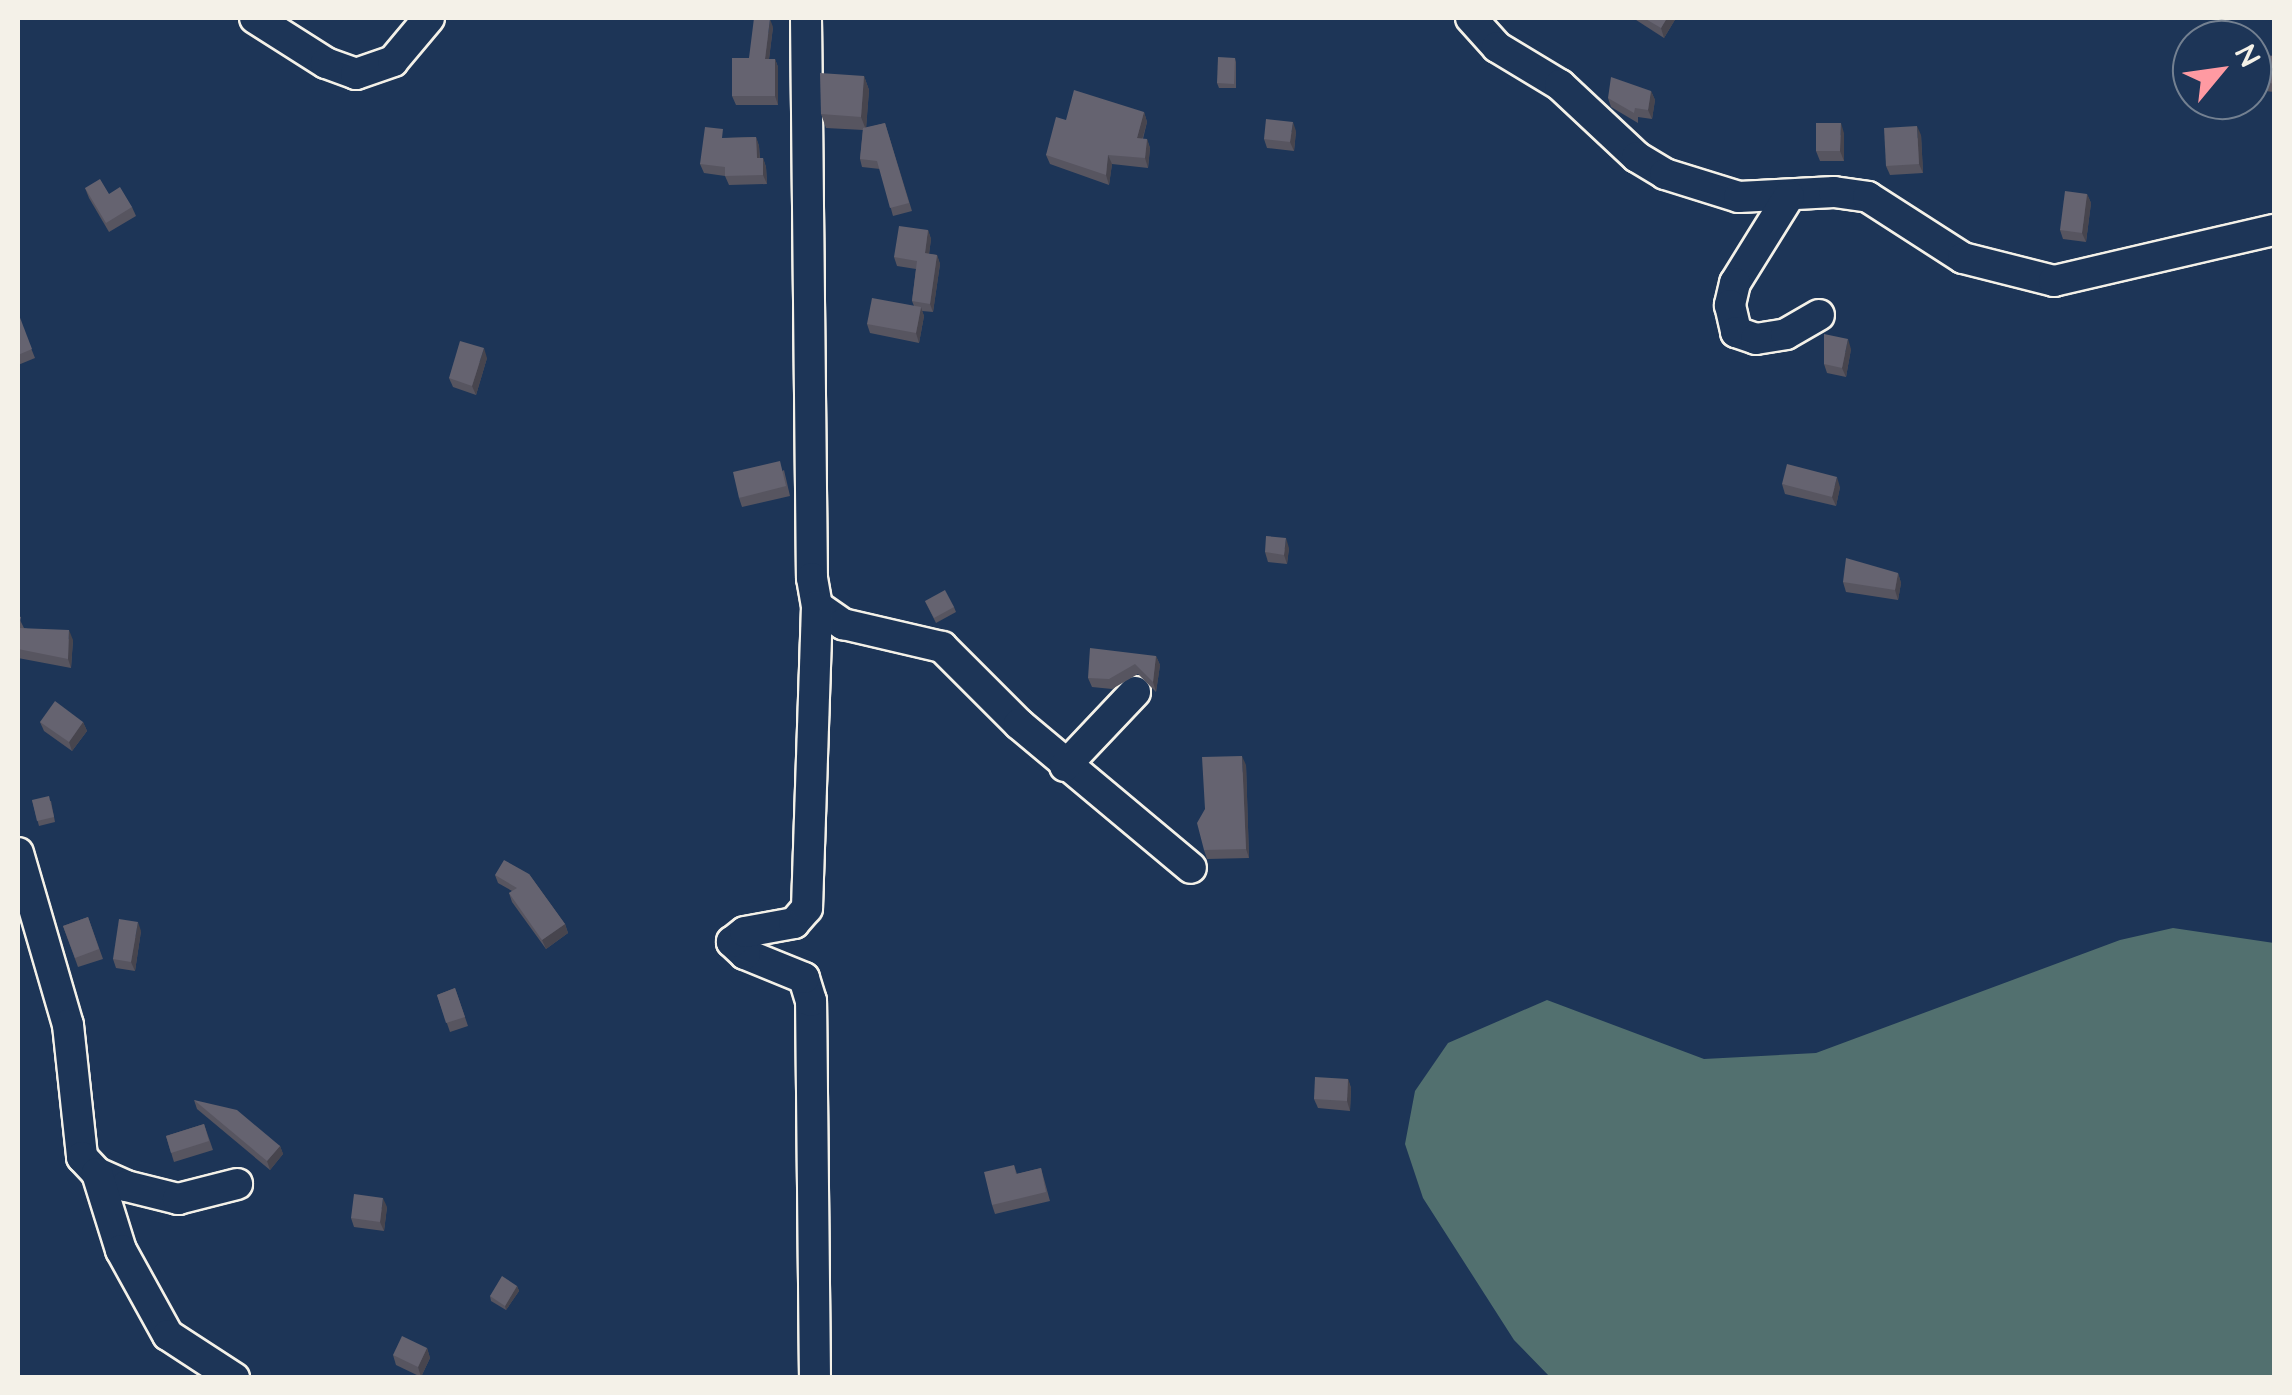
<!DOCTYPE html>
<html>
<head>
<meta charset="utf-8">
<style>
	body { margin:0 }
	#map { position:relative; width:2292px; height:1395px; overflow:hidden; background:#1d3557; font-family:"Architects Daughter",sans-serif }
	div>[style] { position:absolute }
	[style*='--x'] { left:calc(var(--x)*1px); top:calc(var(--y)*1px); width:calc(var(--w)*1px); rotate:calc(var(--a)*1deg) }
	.green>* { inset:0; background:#52706f }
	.roads { filter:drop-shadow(2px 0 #f4f1e8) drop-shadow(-2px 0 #f4f1e8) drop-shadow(0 2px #f4f1e8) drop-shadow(0 -2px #f4f1e8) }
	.minor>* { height:30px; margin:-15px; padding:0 15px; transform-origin:15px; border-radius:15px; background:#1d3557 }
	.wall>* { inset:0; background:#575560 }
	.shaded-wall>* { inset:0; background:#47454e }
	.building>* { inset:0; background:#656370 }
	span { translate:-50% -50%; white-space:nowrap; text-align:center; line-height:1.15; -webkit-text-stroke:8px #1d3557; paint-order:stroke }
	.frame { position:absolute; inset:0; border:20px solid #f4f1e8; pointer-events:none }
	.north { position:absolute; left:2172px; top:20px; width:100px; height:100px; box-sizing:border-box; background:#1d3557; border:2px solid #738091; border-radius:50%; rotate:61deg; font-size:28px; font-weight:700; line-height:40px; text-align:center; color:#f4f1e8 }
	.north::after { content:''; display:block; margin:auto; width:35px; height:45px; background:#ff9aa2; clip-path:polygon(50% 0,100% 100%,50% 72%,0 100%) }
</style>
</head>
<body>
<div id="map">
	<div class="green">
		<div style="clip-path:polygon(2173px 928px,2274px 943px,2274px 1377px,1550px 1377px,1514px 1340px,1423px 1198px,1405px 1144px,1415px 1091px,1448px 1043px,1547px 1000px,1704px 1059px,1816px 1053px,2120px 940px)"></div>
	</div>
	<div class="roads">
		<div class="minor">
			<div style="--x:255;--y:18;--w:84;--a:32.4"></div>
			<div style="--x:326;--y:63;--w:32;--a:20"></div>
			<div style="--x:356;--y:74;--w:39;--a:-19"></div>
			<div style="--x:393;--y:61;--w:56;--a:-50.1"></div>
			<div style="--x:806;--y:18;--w:560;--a:89.39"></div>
			<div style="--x:812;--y:578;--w:28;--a:80"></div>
			<div style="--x:817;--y:606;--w:32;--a:35"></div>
			<div style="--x:843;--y:624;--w:102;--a:13.1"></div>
			<div style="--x:942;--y:647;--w:109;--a:45"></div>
			<div style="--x:1019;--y:724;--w:224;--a:39.9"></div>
			<div style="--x:1471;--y:18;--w:39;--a:48"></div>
			<div style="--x:1497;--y:47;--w:74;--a:31.1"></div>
			<div style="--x:1560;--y:85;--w:105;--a:43.1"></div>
			<div style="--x:1637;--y:157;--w:33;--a:31"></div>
			<div style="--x:1665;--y:174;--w:77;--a:17.3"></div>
			<div style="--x:1739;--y:197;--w:95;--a:-3"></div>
			<div style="--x:1834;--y:192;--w:34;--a:8"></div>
			<div style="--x:1868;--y:197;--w:113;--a:32.7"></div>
			<div style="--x:1963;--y:258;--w:94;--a:14.2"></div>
			<div style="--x:2054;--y:281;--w:226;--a:-13.1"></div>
			<div style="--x:1789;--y:196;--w:102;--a:121.8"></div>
			<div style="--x:1735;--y:283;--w:23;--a:103"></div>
			<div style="--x:1730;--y:305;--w:28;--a:77"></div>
			<div style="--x:1736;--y:332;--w:21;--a:19"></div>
			<div style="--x:1756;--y:339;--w:30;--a:-9"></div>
			<div style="--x:1786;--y:334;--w:38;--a:-30"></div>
			<div style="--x:1065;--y:766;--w:102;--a:-46.6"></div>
			<div style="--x:18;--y:853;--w:179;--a:73.8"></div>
			<div style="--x:68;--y:1025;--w:133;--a:83.9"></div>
			<div style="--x:82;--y:1157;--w:22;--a:47"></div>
			<div style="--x:97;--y:1173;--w:32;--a:24"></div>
			<div style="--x:126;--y:1186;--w:54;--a:14"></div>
			<div style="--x:178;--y:1199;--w:61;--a:-14.3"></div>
			<div style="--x:97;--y:1173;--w:81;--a:72.7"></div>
			<div style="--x:121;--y:1250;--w:97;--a:61.1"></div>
			<div style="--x:168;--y:1335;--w:79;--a:33.1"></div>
			<div style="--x:815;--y:1378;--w:377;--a:-90.6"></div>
			<div style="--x:811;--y:1001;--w:24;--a:-107"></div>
			<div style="--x:804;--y:978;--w:64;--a:-157.9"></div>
			<div style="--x:745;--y:954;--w:18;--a:-137"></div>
			<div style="--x:732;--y:942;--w:16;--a:-38"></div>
			<div style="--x:745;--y:932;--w:50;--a:-10.4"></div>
			<div style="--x:794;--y:923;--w:20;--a:-49"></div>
			<div style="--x:807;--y:908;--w:302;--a:-88.1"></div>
		</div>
	</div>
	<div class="wall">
		<div style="clip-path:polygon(1633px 18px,1676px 18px,1664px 38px)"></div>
		<div style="clip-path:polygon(773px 27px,769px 59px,775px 59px,778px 67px,778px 105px,736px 105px,732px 96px,749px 58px)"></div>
		<div style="clip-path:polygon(2274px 56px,2274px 92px,2265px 91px,2262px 81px)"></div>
		<div style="clip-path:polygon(1235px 58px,1236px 62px,1236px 88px,1219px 88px,1217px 83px)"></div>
		<div style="clip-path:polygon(864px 76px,869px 90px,866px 128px,885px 123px,912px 211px,893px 216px,880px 169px,862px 167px,860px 159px,863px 130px,826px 128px,821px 114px)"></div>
		<div style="clip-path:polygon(1651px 91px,1655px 100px,1652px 119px,1638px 117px,1638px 123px,1611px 107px,1608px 98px)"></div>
		<div style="clip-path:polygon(1144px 112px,1147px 122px,1143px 139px,1147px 139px,1150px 148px,1148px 168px,1112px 164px,1109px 185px,1050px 164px,1046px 155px,1066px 120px)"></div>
		<div style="clip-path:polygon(1296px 131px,1294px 151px,1267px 148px,1264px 139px)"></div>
		<div style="clip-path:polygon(1844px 133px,1844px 161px,1820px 161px,1816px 151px)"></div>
		<div style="clip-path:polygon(1921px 135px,1923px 173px,1890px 175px,1886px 166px)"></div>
		<div style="clip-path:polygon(756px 137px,759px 146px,760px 158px,763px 158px,766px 167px,767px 184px,729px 185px,725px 176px,704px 173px,700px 164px,726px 138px)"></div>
		<div style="clip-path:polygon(85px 188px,109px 194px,132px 207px,136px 216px,109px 232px,89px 198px)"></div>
		<div style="clip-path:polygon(2087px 194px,2091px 203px,2086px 242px,2063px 239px,2060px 230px)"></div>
		<div style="clip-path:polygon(928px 230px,931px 239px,929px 254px,937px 255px,940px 264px,933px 312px,922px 311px,924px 316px,919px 343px,870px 333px,867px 324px,914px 306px,912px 301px,916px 269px,897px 266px,894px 257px)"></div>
		<div style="clip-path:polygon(18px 316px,35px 358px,18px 365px)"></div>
		<div style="clip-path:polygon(1851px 349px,1846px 377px,1827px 373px,1824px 364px)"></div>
		<div style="clip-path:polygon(487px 358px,476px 395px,453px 387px,449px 378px)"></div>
		<div style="clip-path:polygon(784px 470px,790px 496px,742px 507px,739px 498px)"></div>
		<div style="clip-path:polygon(1782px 484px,1840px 487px,1836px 506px,1785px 494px)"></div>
		<div style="clip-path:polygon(1289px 548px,1287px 564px,1268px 562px,1265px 552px)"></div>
		<div style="clip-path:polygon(1898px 573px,1901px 583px,1898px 600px,1846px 592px,1843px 582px)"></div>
		<div style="clip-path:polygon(925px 601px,954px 607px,956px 612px,936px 623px)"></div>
		<div style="clip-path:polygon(18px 616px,24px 628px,73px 640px,71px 668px,18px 658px)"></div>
		<div style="clip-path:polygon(1156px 656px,1160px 665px,1156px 692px,1138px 674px,1112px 689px,1092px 687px,1088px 678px)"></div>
		<div style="clip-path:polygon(40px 722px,83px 722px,87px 731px,72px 751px,44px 731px)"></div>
		<div style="clip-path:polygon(1246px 765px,1249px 858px,1207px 859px,1204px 850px)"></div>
		<div style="clip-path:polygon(32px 800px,51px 801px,55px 822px,39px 826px)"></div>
		<div style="clip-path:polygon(529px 874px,565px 924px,568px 933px,546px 949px,512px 902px,509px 893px,512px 891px,498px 883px,495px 875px)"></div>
		<div style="clip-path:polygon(88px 917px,103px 959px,78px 967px,63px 926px)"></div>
		<div style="clip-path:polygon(141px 931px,135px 971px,116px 968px,113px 959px)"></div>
		<div style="clip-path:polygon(455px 988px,468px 1026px,450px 1032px,437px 995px)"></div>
		<div style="clip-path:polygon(1348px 1079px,1351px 1088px,1350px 1111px,1318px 1108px,1314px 1099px)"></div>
		<div style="clip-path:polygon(194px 1100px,280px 1146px,283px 1154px,270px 1170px,197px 1109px)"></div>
		<div style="clip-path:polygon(204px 1124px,213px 1150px,174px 1162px,166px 1136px)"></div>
		<div style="clip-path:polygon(1014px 1165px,1017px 1174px,1041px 1168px,1050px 1201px,995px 1214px,992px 1205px)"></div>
		<div style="clip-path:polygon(387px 1207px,384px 1231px,354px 1227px,351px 1218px)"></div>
		<div style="clip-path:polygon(517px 1286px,519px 1291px,506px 1310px,491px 1301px,490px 1296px)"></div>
		<div style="clip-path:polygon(427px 1348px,430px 1358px,421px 1377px,396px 1365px,393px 1355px)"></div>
	</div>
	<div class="shaded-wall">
		<div style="clip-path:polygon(1667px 18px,1676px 18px,1664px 38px,1661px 28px)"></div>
		<div style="clip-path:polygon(770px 19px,773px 27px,768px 67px,765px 59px)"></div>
		<div style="clip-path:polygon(775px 59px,778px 67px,778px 105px,775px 96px)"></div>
		<div style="clip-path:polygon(864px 76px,869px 90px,866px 130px,861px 117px)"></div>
		<div style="clip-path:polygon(1651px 91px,1655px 100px,1652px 119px,1648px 110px)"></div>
		<div style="clip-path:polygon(1144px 112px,1147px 122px,1140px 147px,1137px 138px)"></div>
		<div style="clip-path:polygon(1293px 122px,1296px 131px,1294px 151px,1290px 142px)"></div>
		<div style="clip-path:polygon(1841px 123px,1844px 133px,1844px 161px,1840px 151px)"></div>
		<div style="clip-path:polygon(1917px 126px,1921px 135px,1923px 173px,1919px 164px)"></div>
		<div style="clip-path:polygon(756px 137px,759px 146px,760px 167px,757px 158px)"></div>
		<div style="clip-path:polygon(1147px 139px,1150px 148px,1148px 168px,1145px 158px)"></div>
		<div style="clip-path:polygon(1108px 155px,1112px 164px,1109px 185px,1106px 175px)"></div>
		<div style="clip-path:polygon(763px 158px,766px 167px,767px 184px,763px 175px)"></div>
		<div style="clip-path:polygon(2087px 194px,2091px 203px,2086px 242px,2082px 233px)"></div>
		<div style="clip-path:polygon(928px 230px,931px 239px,928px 262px,925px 253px)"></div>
		<div style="clip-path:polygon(937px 255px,940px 264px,933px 312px,930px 304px)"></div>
		<div style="clip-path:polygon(921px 307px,924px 316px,919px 343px,916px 333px)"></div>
		<div style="clip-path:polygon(1848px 339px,1851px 349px,1846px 377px,1842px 368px)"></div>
		<div style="clip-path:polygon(484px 348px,487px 358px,476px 395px,472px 386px)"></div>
		<div style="clip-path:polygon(1837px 477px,1840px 487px,1836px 506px,1832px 497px)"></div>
		<div style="clip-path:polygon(1286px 538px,1289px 548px,1287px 564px,1284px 555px)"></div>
		<div style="clip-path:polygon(1898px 573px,1901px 583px,1898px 600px,1895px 590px)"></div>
		<div style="clip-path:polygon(69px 630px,73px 640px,71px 668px,68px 659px)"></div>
		<div style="clip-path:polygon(1156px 656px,1160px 665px,1156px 692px,1153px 682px)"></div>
		<div style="clip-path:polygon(83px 722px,87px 731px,72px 751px,69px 742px)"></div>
		<div style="clip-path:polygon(1242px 756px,1246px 765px,1249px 858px,1246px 849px)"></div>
		<div style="clip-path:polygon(138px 922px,141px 931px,135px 971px,131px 962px)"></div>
		<div style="clip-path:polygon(565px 924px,568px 933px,546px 949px,542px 940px)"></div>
		<div style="clip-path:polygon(1348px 1079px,1351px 1088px,1350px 1111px,1347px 1101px)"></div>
		<div style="clip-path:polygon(280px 1146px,283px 1154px,270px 1170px,267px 1161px)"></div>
		<div style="clip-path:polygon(383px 1198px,387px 1207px,384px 1231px,380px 1222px)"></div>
		<div style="clip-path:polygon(517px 1286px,519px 1291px,506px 1310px,505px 1306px)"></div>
		<div style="clip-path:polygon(427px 1348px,430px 1358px,421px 1377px,418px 1367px)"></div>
	</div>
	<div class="building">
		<div style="clip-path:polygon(754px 18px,770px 19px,765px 59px,775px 59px,775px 96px,732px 96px,732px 58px,749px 58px)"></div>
		<div style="clip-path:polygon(1644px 18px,1667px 18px,1661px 28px)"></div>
		<div style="clip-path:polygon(2266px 55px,2274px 56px,2274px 84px,2262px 81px)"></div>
		<div style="clip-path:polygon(1218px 57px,1235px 58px,1234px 84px,1217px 83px)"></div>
		<div style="clip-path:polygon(820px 73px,864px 76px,861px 117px,821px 114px)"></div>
		<div style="clip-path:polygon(1611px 77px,1651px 91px,1648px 110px,1635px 108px,1634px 113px,1608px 98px)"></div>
		<div style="clip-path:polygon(1074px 90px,1144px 112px,1137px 138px,1147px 139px,1145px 158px,1108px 155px,1106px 175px,1046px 155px,1056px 117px,1066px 120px)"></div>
		<div style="clip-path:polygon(1266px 119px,1293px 122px,1290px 142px,1264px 139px)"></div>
		<div style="clip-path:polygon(885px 123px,909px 203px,890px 208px,877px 161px,860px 159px,863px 128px)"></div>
		<div style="clip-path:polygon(1816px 123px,1841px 123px,1840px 151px,1816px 151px)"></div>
		<div style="clip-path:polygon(1917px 126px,1919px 164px,1886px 166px,1884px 128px)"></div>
		<div style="clip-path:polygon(705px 127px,723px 129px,722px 138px,756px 137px,757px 158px,763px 158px,763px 175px,725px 176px,725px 167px,700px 164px)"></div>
		<div style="clip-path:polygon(100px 179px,109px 194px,120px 187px,132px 207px,106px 223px,85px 188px)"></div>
		<div style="clip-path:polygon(2065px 191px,2087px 194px,2082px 233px,2060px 230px)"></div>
		<div style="clip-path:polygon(899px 226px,928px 230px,925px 253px,937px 255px,930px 304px,912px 301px,917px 261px,894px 257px)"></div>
		<div style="clip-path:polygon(872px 298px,921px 307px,916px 333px,867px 324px)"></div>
		<div style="clip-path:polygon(19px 315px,32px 349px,18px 355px,18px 316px)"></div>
		<div style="clip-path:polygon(1824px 334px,1848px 339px,1842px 368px,1824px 364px)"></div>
		<div style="clip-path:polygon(460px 341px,484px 348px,472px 386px,449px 378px)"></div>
		<div style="clip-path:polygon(780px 461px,786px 486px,739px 498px,733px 472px)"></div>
		<div style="clip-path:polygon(1787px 464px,1837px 477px,1832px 497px,1782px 484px)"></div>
		<div style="clip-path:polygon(1266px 536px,1286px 538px,1284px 555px,1265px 552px)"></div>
		<div style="clip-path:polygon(1846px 558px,1898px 573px,1895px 590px,1843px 582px)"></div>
		<div style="clip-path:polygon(945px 590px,954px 607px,934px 618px,925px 601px)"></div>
		<div style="clip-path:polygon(18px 616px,21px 617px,19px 628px,69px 630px,68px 659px,18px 649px)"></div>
		<div style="clip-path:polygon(1090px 648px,1156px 656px,1153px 682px,1135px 664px,1109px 679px,1088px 678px)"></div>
		<div style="clip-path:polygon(55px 701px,83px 722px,69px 742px,40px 722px)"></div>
		<div style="clip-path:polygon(1242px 756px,1246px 849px,1204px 850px,1197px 823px,1205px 809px,1202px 757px)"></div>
		<div style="clip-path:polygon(49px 796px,54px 817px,37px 821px,32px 800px)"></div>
		<div style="clip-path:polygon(504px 860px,529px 874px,565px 924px,542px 940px,509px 893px,517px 888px,495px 875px)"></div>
		<div style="clip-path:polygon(88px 917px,99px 949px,75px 958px,63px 926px)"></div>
		<div style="clip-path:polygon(119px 919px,138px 922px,131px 962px,113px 959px)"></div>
		<div style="clip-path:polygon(455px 988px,465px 1017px,446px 1023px,437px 995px)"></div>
		<div style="clip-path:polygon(1315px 1077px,1348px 1079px,1347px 1101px,1314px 1099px)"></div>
		<div style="clip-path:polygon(194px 1100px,237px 1110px,280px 1146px,267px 1161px)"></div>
		<div style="clip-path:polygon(204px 1124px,209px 1141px,171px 1153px,166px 1136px)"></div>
		<div style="clip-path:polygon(1014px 1165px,1016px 1174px,1041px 1168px,1046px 1192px,992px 1205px,984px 1172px)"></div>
		<div style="clip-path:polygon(354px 1194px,383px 1198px,380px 1222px,351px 1218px)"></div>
		<div style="clip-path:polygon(502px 1276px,517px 1286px,505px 1306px,490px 1296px)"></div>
		<div style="clip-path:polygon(402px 1336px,427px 1348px,418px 1367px,393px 1355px)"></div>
	</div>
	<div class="frame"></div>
	<div class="north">N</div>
</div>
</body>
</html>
